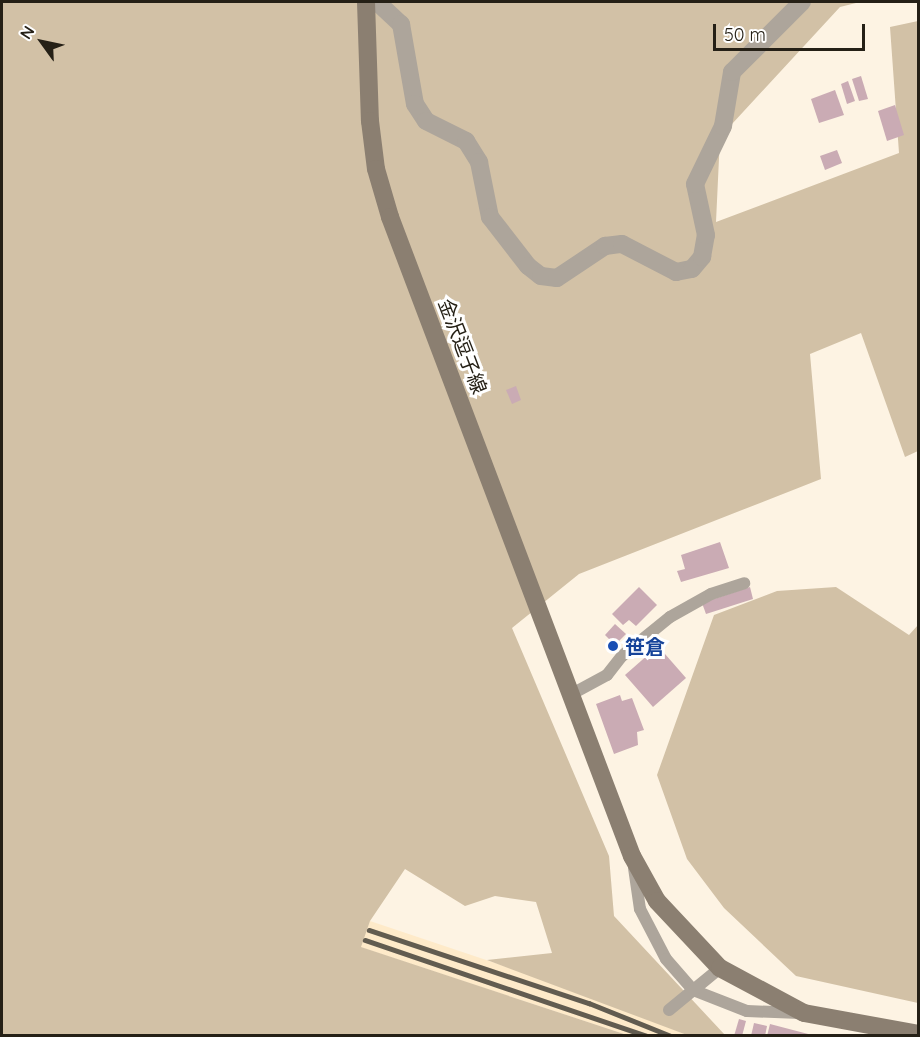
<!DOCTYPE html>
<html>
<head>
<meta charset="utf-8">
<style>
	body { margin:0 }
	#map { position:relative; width:920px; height:1037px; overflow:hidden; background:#fdf3e3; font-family:Quicksand,"Noto Sans JP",sans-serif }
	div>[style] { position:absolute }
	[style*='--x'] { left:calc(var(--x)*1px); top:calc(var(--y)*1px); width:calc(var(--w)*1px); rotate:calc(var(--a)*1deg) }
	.built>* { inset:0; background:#feeac9 }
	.green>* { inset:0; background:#d2c1a6 }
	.building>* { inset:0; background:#caabb4 }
	.lane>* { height:12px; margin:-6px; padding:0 6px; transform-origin:6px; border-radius:6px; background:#ada59b }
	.street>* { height:18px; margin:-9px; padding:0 9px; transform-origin:9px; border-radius:9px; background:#ada59b }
	.secondary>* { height:18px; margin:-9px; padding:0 9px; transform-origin:9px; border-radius:9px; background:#8b7f71 }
	.rail>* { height:4.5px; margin:-2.25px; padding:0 2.25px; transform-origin:2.25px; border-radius:2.25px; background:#625c50 }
	.dots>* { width:16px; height:16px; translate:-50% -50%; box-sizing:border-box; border:3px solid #fff; border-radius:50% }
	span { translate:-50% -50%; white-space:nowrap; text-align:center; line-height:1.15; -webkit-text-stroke:6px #fff; paint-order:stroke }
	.street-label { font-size:20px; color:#252016 }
	.transit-label { font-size:20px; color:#164399; font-weight:700 }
	.left { translate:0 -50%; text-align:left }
	.frame { position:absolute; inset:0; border:3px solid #252016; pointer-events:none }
	.north { position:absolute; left:12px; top:12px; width:60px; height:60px; -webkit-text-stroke:4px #fff; paint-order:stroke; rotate:303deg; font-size:16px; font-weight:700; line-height:24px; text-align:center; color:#252016 }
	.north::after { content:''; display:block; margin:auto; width:21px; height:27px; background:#252016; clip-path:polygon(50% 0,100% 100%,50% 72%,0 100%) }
	.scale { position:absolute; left:713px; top:24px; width:152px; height:27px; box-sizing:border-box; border:3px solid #252016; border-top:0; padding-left:8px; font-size:18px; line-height:21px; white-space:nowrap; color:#252016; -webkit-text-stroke:4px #fff; paint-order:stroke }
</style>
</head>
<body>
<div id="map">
	<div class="built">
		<div style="clip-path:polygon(370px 921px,593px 996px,687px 1035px,627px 1035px,360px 947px)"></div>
	</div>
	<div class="green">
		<div style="clip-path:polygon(2px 2px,860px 2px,840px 7px,720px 137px,716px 222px,899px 153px,890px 27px,918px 21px,918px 451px,905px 457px,861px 333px,810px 354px,821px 479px,579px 574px,512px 628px,609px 856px,614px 916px,725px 1035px,687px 1035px,487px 960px,552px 953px,536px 902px,495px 896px,465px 906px,405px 869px,370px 921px,361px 947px,627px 1035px,2px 1036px)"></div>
		<div style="clip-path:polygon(836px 587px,909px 635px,918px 625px,918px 1003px,796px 976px,724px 908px,687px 859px,657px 775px,714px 615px,777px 591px)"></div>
	</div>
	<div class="building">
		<div style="clip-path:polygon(861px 76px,868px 99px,859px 101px,852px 79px)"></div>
		<div style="clip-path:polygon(848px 81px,855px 101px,847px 104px,841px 84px)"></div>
		<div style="clip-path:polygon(835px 90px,844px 115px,819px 123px,811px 99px)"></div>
		<div style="clip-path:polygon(895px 105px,904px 135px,887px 141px,878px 111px)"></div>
		<div style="clip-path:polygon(837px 150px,842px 163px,825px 170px,820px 156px)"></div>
		<div style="clip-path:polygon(516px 386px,521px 400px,512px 404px,506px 390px)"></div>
		<div style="clip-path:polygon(720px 542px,729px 568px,681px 582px,677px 571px,685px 569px,681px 555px)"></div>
		<div style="clip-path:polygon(639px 587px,657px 605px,636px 626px,629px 620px,623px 625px,612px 614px)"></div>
		<div style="clip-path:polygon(750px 587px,753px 599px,706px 614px,702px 603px)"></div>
		<div style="clip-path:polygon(615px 624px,626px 634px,615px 645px,605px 635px)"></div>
		<div style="clip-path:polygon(658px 646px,686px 678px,653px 707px,625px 675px)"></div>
		<div style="clip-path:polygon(620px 695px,622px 701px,632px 698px,644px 730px,637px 732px,638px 745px,614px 754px,596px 704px)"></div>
		<div style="clip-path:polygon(739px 1019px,746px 1021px,742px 1036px,734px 1036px)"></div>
		<div style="clip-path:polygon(754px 1023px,767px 1026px,765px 1036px,751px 1036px)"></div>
		<div style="clip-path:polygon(770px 1024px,812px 1035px,812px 1036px,767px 1036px)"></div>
	</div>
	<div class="lane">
		<div style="--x:570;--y:695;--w:42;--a:-28.4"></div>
		<div style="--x:607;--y:675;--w:24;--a:-52"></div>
		<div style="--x:622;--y:656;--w:62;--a:-39.1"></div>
		<div style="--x:670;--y:617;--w:47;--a:-29.3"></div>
		<div style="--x:711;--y:594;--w:35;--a:-18"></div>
		<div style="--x:634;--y:868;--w:41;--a:81.7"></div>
		<div style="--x:640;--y:909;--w:56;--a:62.5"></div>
		<div style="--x:666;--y:959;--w:41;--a:48.9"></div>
		<div style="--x:693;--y:990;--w:58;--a:21.3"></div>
		<div style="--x:747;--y:1011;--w:53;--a:2.2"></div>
		<div style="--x:669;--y:1010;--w:66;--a:-39.5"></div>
	</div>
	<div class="street">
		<div style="--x:377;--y:2;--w:33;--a:43"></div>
		<div style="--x:401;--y:24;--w:81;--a:80.1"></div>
		<div style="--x:415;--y:104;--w:20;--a:57"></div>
		<div style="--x:426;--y:121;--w:45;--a:26.6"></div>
		<div style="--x:466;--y:141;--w:25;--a:58"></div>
		<div style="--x:479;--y:162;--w:56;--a:78.7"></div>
		<div style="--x:490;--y:217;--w:62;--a:52.2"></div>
		<div style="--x:528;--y:266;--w:16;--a:38"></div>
		<div style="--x:541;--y:276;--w:16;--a:7"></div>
		<div style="--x:557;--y:278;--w:58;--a:-33.7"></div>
		<div style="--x:605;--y:246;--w:17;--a:-7"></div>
		<div style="--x:622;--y:244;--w:61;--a:27.4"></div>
		<div style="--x:676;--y:272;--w:16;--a:-11"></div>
		<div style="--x:692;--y:269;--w:16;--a:-50"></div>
		<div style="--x:702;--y:257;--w:22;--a:-80"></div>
		<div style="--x:706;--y:235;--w:52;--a:-102.2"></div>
		<div style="--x:695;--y:184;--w:64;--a:-64.2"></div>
		<div style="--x:723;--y:126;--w:55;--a:-80.5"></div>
		<div style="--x:732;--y:72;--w:99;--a:-45"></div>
	</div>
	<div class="secondary">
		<div style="--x:366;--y:2;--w:119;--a:88.1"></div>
		<div style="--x:370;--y:121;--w:48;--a:82.9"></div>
		<div style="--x:376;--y:169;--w:50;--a:73.7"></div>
		<div style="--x:390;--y:217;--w:683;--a:69.26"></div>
		<div style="--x:632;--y:856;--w:51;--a:60.9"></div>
		<div style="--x:657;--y:901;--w:92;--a:46.8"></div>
		<div style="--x:720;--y:968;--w:95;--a:28.2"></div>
		<div style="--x:804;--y:1013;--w:116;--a:10.4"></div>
	</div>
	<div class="rail">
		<div style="--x:369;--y:930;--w:232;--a:18.4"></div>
		<div style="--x:589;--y:1003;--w:88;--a:21.9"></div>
		<div style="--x:365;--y:940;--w:298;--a:18.8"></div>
	</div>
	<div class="dots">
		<div style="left:613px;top:646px;background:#1a4fb4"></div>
	</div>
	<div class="street-label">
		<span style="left:463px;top:346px;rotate:69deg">金沢逗子線</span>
	</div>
	<div class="transit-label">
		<span class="left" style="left:625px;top:646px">笹倉</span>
	</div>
	<div class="frame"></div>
	<div class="north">N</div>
	<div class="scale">50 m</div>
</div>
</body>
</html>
